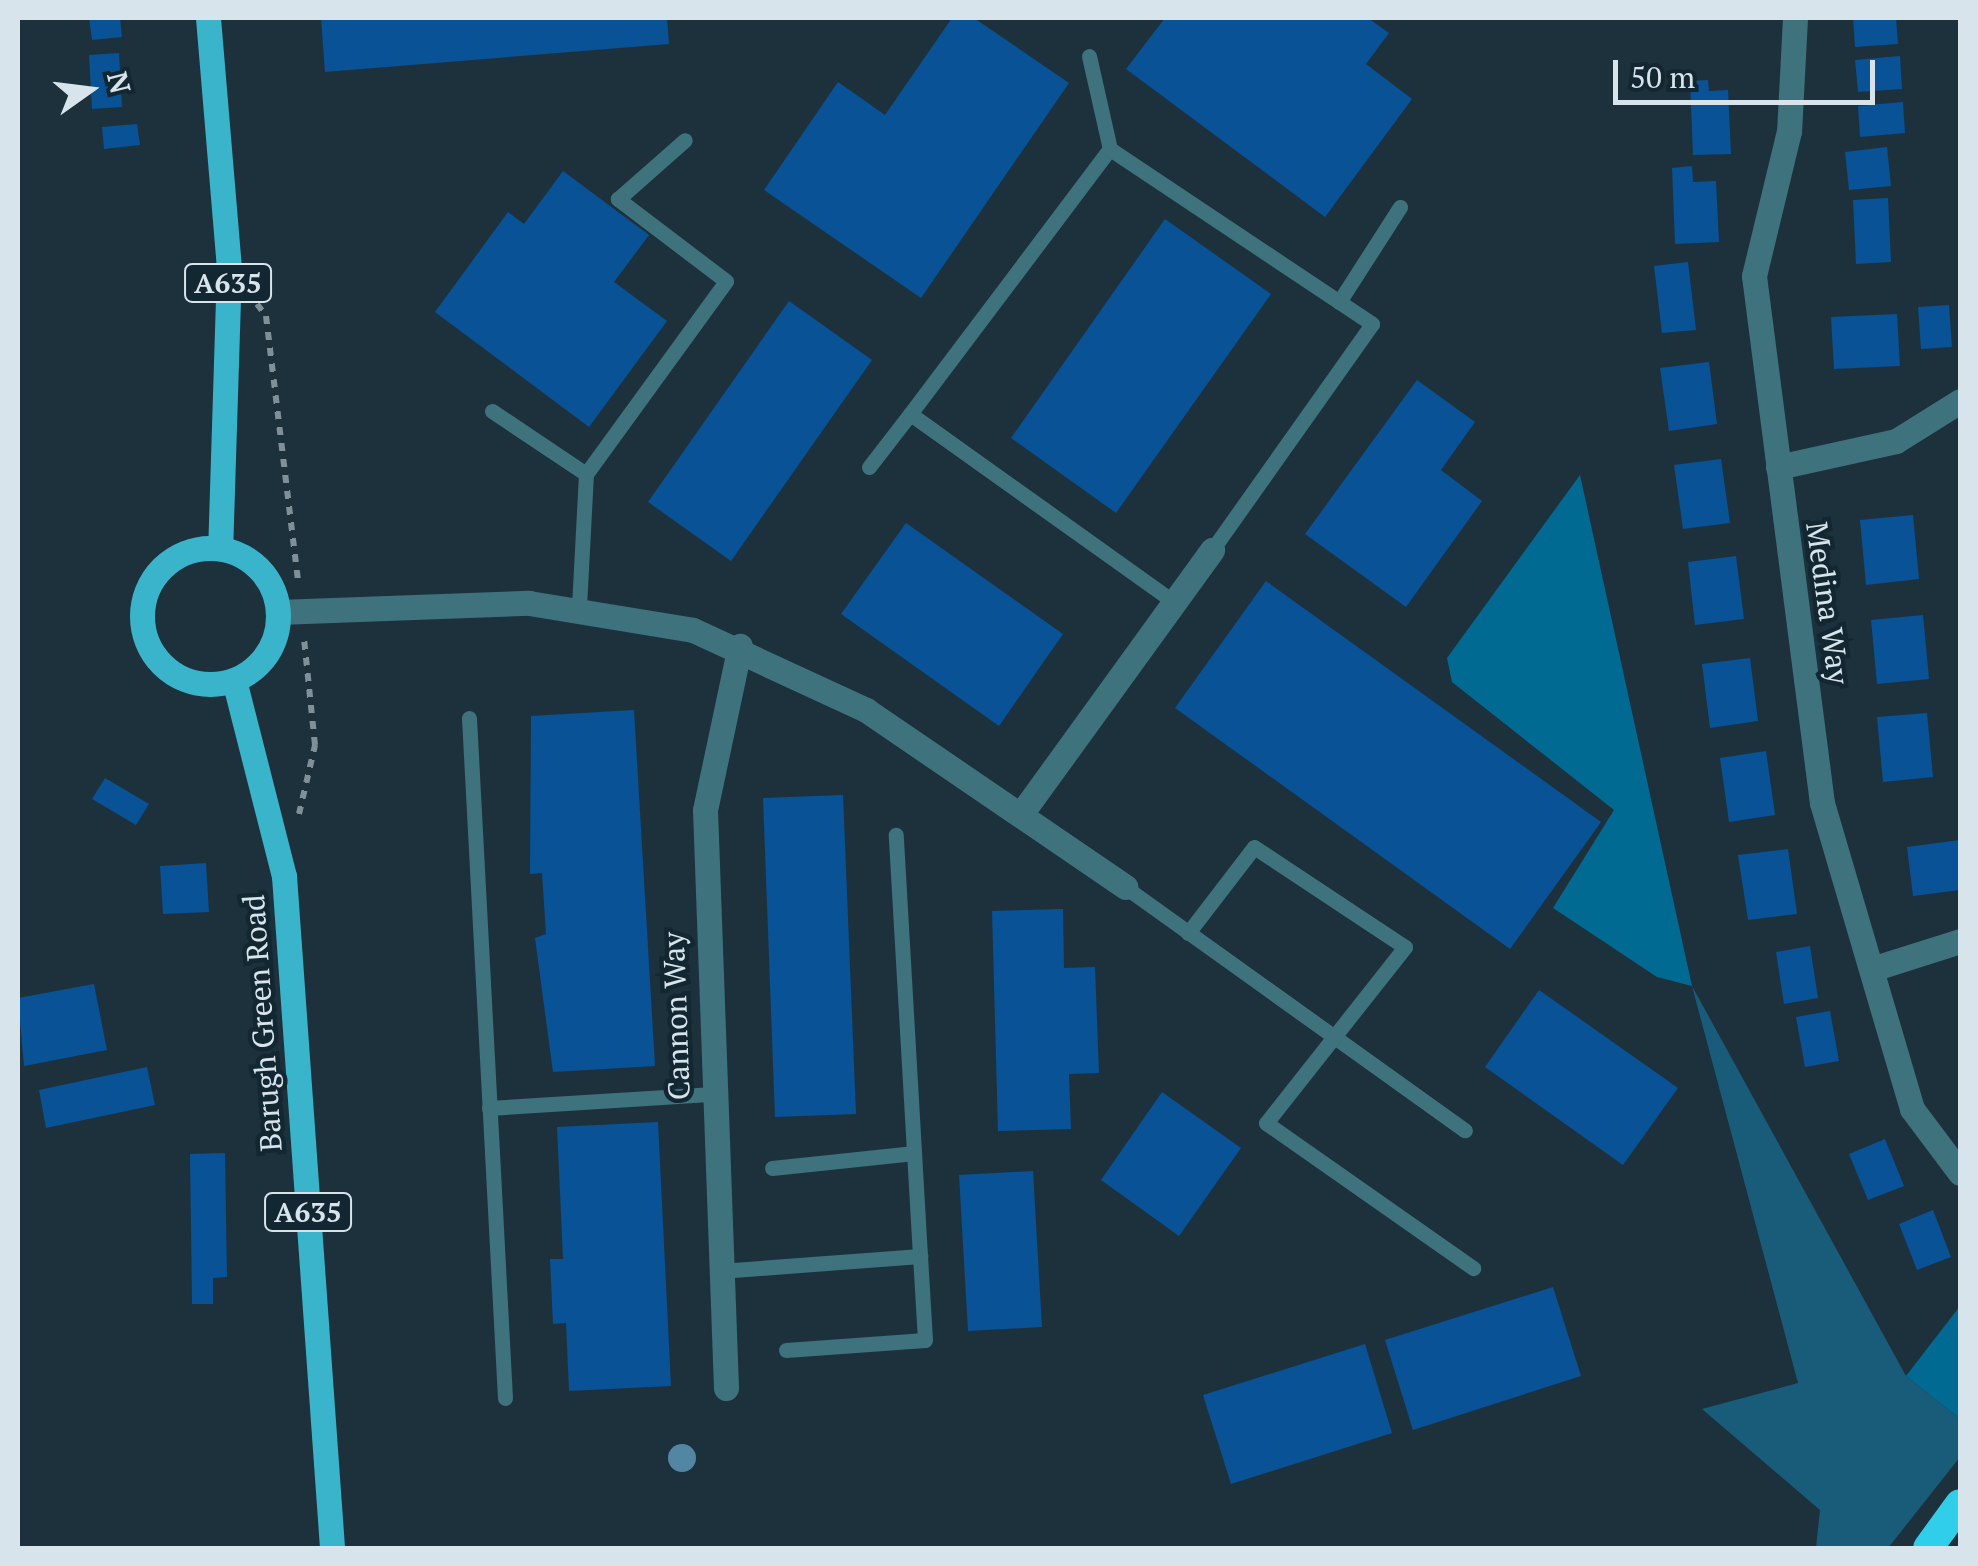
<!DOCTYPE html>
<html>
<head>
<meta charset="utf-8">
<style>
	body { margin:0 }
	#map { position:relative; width:1978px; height:1566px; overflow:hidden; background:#1d313d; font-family:"PT Serif",serif }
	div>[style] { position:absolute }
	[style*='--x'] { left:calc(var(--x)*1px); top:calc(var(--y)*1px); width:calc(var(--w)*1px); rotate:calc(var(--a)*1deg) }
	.green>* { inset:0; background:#195c7a }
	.forest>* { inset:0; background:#006a92 }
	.building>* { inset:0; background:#095295 }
	.path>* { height:6px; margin-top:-3px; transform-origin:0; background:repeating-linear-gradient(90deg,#809099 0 8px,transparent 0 16px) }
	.lane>* { height:15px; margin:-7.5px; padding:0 7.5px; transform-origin:7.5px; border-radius:7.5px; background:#3e727d }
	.street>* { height:25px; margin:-12.5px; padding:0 12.5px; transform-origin:12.5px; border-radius:12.5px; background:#3e727d }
	.primary>* { height:25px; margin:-12.5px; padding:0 12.5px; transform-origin:12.5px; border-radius:12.5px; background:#3ab4cb }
	.primary>.ring { margin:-12.5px; padding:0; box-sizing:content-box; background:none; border:25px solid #3ab4cb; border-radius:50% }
	.highway>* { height:30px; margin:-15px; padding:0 15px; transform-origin:15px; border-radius:15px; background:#31ceea }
	.trees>* { width:28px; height:28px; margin:-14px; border-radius:50%; background:#5386a2 }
	span { translate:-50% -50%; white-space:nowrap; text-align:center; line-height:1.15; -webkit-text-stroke:9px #132732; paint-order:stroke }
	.shield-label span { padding:2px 8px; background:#132732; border:2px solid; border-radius:8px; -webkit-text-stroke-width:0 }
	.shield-label { font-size:28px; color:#d8e4eb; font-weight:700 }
	.street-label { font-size:30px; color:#d8e4eb }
	.frame { position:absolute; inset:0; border:20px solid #d8e4eb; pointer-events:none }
	.north { position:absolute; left:40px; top:40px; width:100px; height:100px; -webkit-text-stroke:8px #132732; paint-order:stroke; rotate:76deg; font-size:28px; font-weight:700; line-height:40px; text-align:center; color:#d8e4eb }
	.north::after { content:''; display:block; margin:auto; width:35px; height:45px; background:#d8e4eb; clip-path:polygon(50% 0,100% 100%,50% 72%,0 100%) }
	.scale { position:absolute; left:1613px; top:60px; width:262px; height:45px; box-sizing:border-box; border:5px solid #d8e4eb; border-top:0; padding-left:12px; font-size:30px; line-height:35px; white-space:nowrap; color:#d8e4eb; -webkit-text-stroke:8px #132732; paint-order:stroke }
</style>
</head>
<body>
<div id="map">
	<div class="green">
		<div style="clip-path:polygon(1692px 986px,1906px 1376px,1960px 1419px,1960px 1457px,1888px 1548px,1816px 1548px,1820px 1510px,1702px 1409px,1798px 1383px)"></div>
	</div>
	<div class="forest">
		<div style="clip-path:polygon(1580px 475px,1692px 986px,1657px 977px,1553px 908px,1614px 810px,1452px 682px,1447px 658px)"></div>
		<div style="clip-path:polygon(1960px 1306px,1960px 1419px,1906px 1376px)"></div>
	</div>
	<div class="building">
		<div style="clip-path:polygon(89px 18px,120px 18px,122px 37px,92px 40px)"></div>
		<div style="clip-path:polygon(321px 18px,667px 18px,669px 44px,325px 72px)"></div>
		<div style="clip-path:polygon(952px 18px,974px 18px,1069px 83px,921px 298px,764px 190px,838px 82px,885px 115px)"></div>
		<div style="clip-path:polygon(1165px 18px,1368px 18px,1389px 33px,1366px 64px,1412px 99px,1325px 217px,1126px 69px)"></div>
		<div style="clip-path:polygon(1853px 18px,1896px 18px,1898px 44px,1855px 47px)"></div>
		<div style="clip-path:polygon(119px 53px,122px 107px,92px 109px,89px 55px)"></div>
		<div style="clip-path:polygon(1900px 56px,1902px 89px,1858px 92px,1855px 60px)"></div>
		<div style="clip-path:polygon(1708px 80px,1709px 91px,1728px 90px,1731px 154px,1693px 155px,1690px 81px)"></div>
		<div style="clip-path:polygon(1903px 102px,1905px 133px,1860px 137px,1858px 106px)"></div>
		<div style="clip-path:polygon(137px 124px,140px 145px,104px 149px,102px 127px)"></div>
		<div style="clip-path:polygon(1887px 147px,1891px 186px,1849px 190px,1845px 152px)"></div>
		<div style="clip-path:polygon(1692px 166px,1693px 182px,1716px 181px,1719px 242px,1675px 244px,1672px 168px)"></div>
		<div style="clip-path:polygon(563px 171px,649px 235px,614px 282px,667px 321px,589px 427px,435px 312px,508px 212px,524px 224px)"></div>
		<div style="clip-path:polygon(1888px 198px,1891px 262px,1856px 264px,1853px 200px)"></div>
		<div style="clip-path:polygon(1165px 219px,1271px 294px,1116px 513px,1011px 438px)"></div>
		<div style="clip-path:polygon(1688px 262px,1696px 330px,1662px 333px,1654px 266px)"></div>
		<div style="clip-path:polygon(789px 301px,872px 360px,731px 561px,648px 502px)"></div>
		<div style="clip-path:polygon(1949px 305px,1952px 347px,1921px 349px,1918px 307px)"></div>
		<div style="clip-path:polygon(1897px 314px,1900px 366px,1834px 369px,1831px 317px)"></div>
		<div style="clip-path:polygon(1709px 362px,1717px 424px,1669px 431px,1660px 368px)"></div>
		<div style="clip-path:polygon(1417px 380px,1475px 422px,1441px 470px,1482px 501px,1406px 607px,1305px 534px)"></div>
		<div style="clip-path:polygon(1721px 459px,1730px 523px,1683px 529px,1674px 465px)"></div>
		<div style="clip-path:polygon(1913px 515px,1919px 579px,1866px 585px,1860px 520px)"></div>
		<div style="clip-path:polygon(906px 523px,1063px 634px,999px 726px,841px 614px)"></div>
		<div style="clip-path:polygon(1736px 556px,1744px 619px,1695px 625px,1688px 562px)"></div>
		<div style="clip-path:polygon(1266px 581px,1601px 822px,1510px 949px,1175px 708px)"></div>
		<div style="clip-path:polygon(1923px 615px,1929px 679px,1877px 684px,1871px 620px)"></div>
		<div style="clip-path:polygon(1750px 658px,1758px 721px,1710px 728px,1702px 664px)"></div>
		<div style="clip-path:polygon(634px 710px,655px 1066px,553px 1072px,535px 938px,546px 934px,542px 873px,530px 874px,531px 716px)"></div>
		<div style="clip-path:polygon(1927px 713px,1933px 777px,1883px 782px,1877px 717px)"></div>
		<div style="clip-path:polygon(1766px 751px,1775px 815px,1729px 822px,1720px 758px)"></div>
		<div style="clip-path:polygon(105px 778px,149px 804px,136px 825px,92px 799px)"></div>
		<div style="clip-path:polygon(843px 795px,856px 1114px,775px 1117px,763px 798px)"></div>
		<div style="clip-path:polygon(1960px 840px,1960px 890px,1913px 896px,1907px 847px)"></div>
		<div style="clip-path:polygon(1788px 849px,1797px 914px,1748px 920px,1738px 855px)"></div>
		<div style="clip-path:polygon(206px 863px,209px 912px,163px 914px,160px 866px)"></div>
		<div style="clip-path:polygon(1063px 909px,1064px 968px,1095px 967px,1099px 1073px,1069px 1074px,1071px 1129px,998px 1131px,992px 911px)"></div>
		<div style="clip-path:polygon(1810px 946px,1818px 998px,1784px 1004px,1776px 952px)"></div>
		<div style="clip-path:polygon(94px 984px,107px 1050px,24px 1066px,18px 998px)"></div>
		<div style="clip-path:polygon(1539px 990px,1678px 1088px,1623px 1165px,1485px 1067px)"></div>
		<div style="clip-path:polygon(1830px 1011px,1839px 1061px,1805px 1067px,1796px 1017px)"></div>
		<div style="clip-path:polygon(147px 1067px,155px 1105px,46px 1128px,39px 1090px)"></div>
		<div style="clip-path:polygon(1162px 1092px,1241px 1148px,1179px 1236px,1101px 1180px)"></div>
		<div style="clip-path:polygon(658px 1122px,671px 1386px,569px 1391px,566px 1323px,553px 1324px,550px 1259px,563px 1259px,557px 1127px)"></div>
		<div style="clip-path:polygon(1885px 1139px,1904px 1186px,1868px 1200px,1849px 1154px)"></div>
		<div style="clip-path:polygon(225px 1153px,227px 1277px,213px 1278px,213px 1304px,192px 1304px,190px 1154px)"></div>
		<div style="clip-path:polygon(1033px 1171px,1042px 1327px,968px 1331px,959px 1175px)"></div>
		<div style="clip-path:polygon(1933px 1210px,1951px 1257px,1917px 1270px,1899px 1224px)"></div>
		<div style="clip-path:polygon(1553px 1287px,1581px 1376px,1413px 1430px,1385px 1340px)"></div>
		<div style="clip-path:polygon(1365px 1344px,1392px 1433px,1231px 1484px,1203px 1395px)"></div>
	</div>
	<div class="path">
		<div style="--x:257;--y:304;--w:15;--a:53"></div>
		<div style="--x:266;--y:316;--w:268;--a:83.1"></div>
		<div style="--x:299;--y:814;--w:71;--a:-76.9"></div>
		<div style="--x:315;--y:745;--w:107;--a:-95.9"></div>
	</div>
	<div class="lane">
		<div style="--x:1089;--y:56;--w:95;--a:77.3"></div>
		<div style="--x:1339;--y:302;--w:113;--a:-57.3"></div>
		<div style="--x:492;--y:411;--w:113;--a:33.8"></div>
		<div style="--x:869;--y:467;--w:67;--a:-52.3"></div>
		<div style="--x:1174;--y:602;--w:324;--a:-144.5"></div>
		<div style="--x:910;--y:414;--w:332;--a:-53"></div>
		<div style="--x:1110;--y:149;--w:315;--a:33.7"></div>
		<div style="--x:1372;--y:324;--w:277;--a:125.3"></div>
		<div style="--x:579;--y:607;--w:133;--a:-87"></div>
		<div style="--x:586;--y:474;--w:238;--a:-54"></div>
		<div style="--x:726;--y:281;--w:136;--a:-142.8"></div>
		<div style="--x:618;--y:199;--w:89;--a:-41.4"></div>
		<div style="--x:469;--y:718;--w:681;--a:86.97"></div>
		<div style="--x:1125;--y:887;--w:418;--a:35.6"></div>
		<div style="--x:1188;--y:933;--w:108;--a:-52.5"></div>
		<div style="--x:1254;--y:847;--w:181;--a:33.5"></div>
		<div style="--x:1405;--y:947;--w:224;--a:128.3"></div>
		<div style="--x:1266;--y:1123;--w:253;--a:35"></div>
		<div style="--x:489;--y:1108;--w:221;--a:-3.6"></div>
		<div style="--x:772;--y:1168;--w:143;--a:-6"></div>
		<div style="--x:720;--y:1271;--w:201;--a:-4.3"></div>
		<div style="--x:920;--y:1256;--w:422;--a:-93.3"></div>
		<div style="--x:786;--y:1350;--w:139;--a:-4.1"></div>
		<div style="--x:925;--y:1340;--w:84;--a:-93.4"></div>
	</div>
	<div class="street">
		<div style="--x:1795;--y:18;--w:113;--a:93"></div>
		<div style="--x:1789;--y:131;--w:149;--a:103.6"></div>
		<div style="--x:1754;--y:276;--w:531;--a:82.65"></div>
		<div style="--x:1822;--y:803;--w:319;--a:73.6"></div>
		<div style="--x:1912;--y:1109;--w:80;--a:53.1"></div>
		<div style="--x:1778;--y:467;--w:121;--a:-12.4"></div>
		<div style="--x:1896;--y:441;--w:75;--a:-32"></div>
		<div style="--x:278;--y:612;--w:251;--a:-2.1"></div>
		<div style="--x:529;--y:603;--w:166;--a:9.3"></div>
		<div style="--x:693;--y:630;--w:191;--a:24.8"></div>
		<div style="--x:866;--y:710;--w:314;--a:34.3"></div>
		<div style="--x:1021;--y:814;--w:326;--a:-54.1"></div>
		<div style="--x:1875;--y:968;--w:89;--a:-17.6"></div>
		<div style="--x:726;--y:1388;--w:578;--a:-92.08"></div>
		<div style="--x:705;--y:810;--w:168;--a:-78"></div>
	</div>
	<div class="primary">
		<div style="--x:208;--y:18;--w:250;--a:85.2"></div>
		<div style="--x:229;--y:267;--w:281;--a:91.8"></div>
		<div class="ring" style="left:142px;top:548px;width:111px;height:111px"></div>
		<div style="--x:234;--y:680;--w:202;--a:75.7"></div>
		<div style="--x:284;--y:876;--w:674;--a:85.91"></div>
	</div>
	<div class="highway">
		<div style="--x:1928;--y:1548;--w:54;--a:-54"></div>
	</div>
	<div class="trees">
		<div style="left:682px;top:1458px"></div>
	</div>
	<div class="shield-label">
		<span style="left:228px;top:283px">A635</span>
		<span style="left:308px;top:1212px">A635</span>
	</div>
	<div class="street-label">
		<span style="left:1828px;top:603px;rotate:82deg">Medina Way</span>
		<span style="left:676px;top:1016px;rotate:-92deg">Cannon Way</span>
		<span style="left:262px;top:1023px;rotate:-94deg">Barugh Green Road</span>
	</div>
	<div class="frame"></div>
	<div class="north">N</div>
	<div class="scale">50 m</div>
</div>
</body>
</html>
